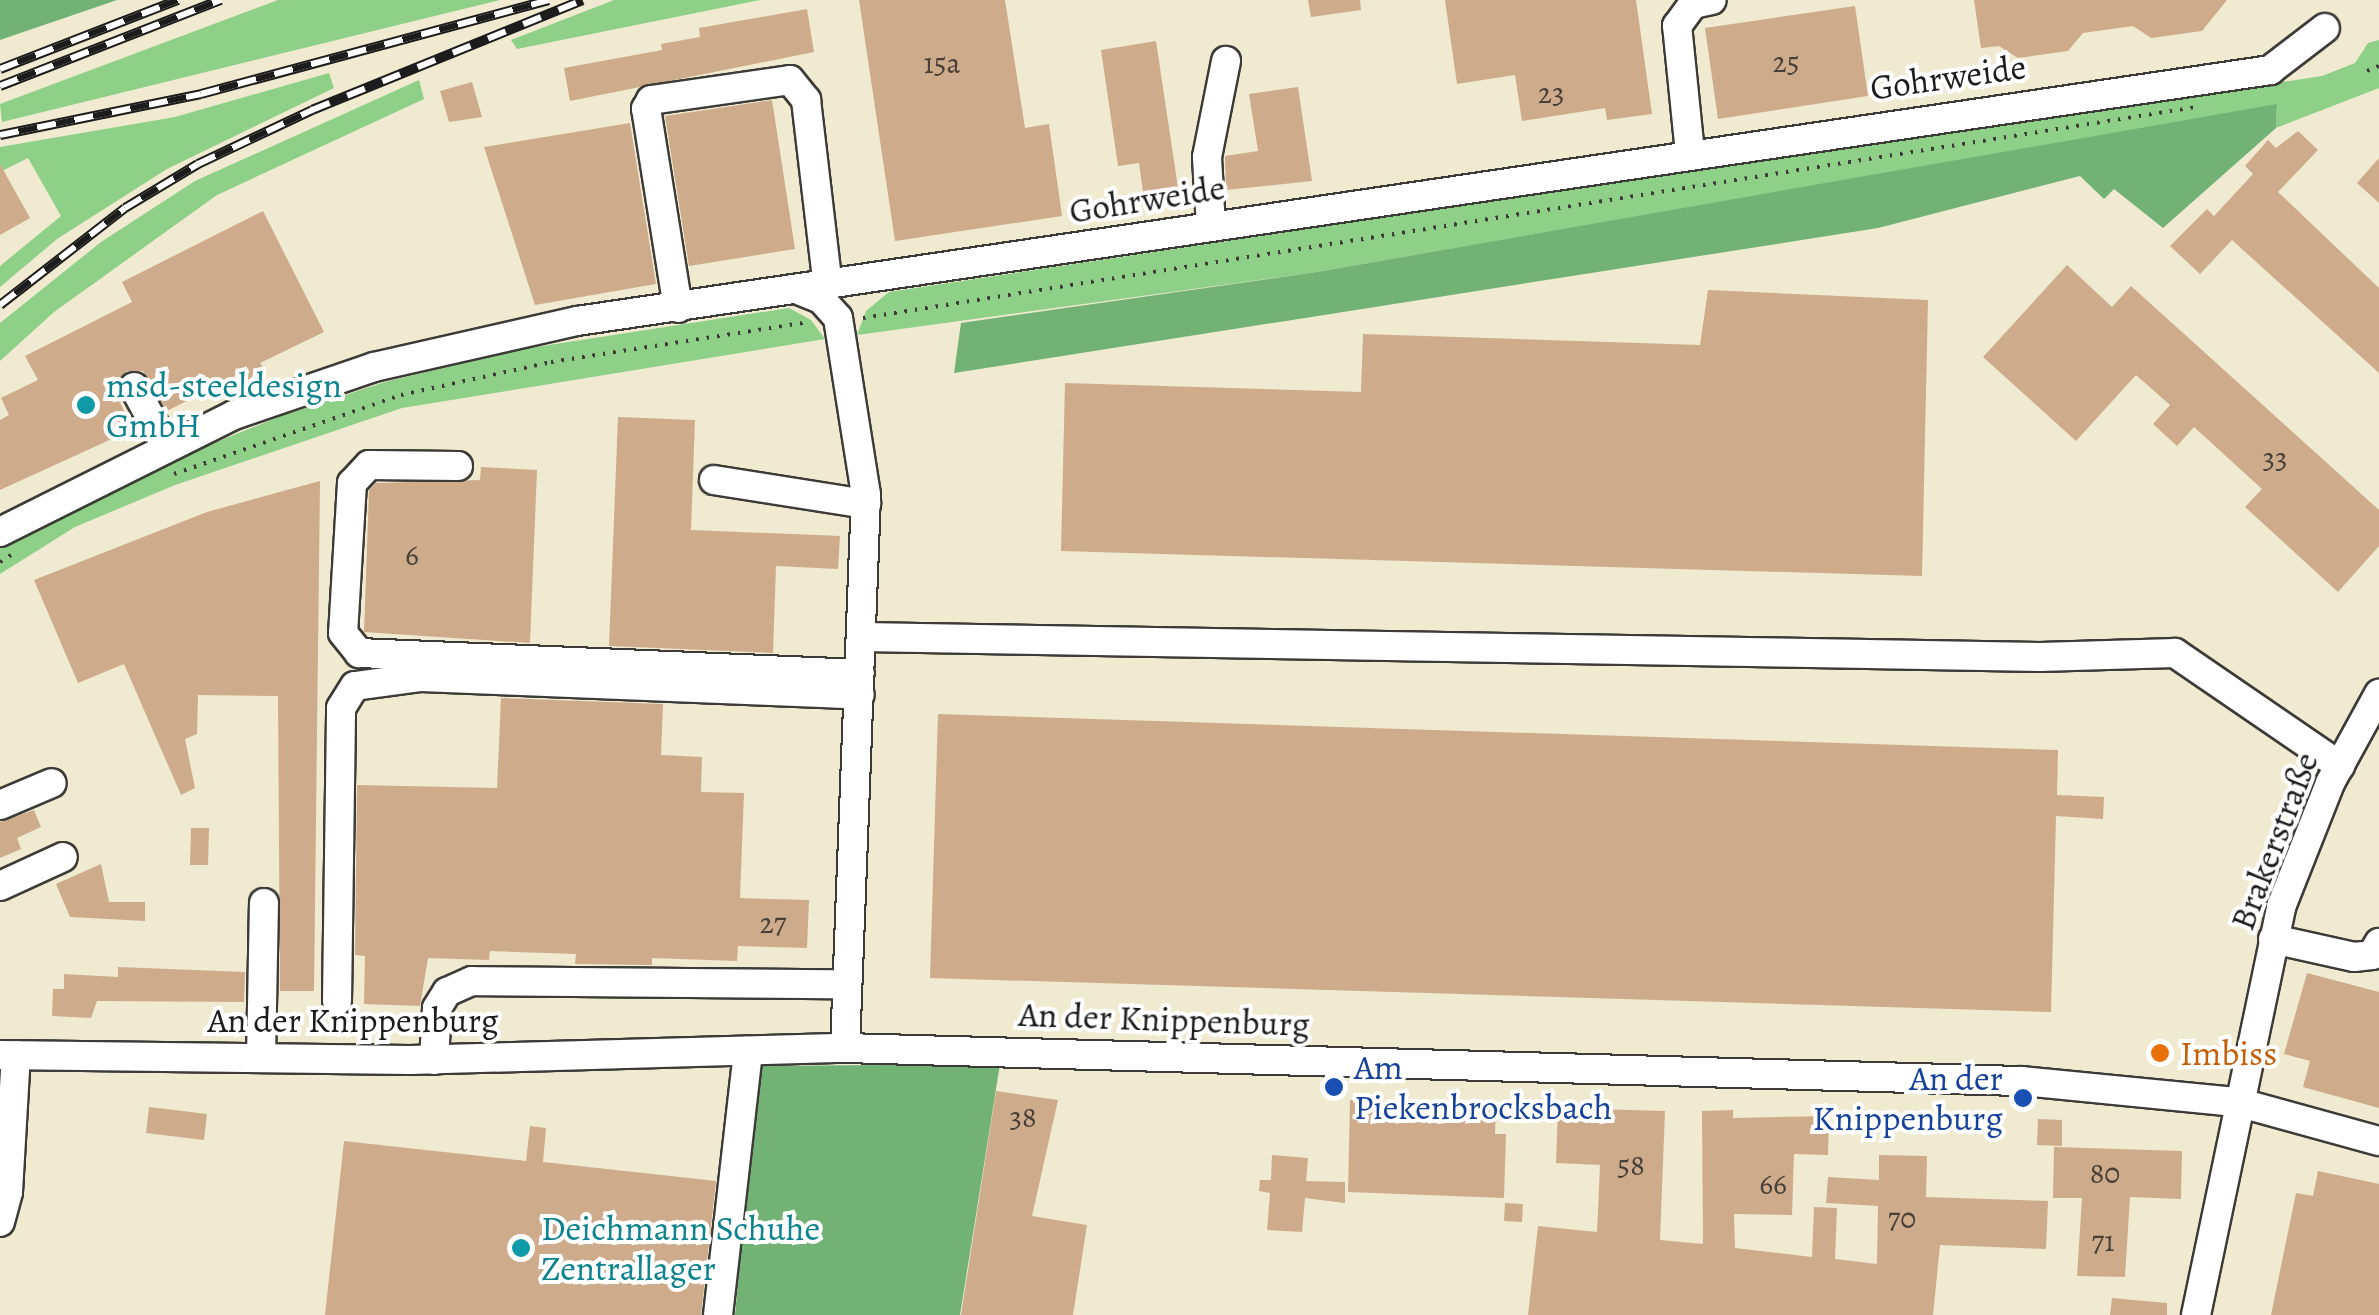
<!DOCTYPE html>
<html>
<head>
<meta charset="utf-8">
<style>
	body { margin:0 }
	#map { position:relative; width:2379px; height:1315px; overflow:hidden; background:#efead0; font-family:Alegreya,serif }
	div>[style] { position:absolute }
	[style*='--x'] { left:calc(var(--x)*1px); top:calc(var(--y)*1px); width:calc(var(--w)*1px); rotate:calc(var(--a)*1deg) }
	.green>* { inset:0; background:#8ed087 }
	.forest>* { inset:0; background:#72b274 }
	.building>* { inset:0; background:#ceac8b }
	.path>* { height:4px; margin-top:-2px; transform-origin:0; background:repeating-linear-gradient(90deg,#3c3b37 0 2.5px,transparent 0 10.5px) }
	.roads { filter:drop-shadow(2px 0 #3c3b37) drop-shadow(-2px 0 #3c3b37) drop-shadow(0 2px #3c3b37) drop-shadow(0 -2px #3c3b37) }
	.minor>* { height:28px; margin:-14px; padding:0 14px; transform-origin:14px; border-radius:14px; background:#fff }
	.rail>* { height:10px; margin-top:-5px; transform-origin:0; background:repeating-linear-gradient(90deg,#fff 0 19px,#1c1c1c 0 38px); box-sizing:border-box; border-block:2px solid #1c1c1c }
	.dots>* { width:28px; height:28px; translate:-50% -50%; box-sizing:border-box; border:5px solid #fff; border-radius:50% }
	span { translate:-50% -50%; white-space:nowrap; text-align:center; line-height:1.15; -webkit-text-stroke:8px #fff; paint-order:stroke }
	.number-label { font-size:30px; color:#484038 }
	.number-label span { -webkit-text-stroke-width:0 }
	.street-label { font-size:35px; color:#1c1c1c }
	.culture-label { font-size:35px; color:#0d838f }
	.left { translate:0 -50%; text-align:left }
	.food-label { font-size:35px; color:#c56008 }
	.transit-label { font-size:35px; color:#164399 }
	.right { translate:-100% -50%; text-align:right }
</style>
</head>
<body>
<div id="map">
	<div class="green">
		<div style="clip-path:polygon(278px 0,500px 0,2px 122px,0 104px)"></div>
		<div style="clip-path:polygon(614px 0,760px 0,517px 49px,511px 40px)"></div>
		<div style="clip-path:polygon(2379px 40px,2379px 88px,2276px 128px,2277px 105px,1317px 272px,857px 335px,866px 311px,889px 292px,2322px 76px,2355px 63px,2368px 43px)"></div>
		<div style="clip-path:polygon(329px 73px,334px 88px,167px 169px,57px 239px,0 287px,0 266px,61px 216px,28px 158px,0 172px,0 147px,175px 117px)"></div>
		<div style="clip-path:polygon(419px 80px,424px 99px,217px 195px,54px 312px,0 361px,0 323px,101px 242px,195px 181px)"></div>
		<div style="clip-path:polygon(789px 308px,811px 320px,825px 339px,402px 408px,175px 485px,75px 527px,0 574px,0 544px,187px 454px,281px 416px,385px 382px,523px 349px)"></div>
	</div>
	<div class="forest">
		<div style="clip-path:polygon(0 0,117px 0,0 40px)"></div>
		<div style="clip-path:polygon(2277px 104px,2276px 128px,2163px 228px,2114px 189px,2104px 199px,2080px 176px,1878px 228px,954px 373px,961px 323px,1317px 272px)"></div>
		<div style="clip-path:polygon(1000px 1064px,960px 1315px,735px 1315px,758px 1066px)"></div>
	</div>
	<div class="building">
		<div style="clip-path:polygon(859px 0,1005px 0,1025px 128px,1049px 124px,1062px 216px,895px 241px)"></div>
		<div style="clip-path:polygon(1308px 0,1360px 0,1361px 10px,1311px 17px)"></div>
		<div style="clip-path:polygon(1445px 0,1636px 0,1652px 114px,1607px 120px,1605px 108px,1522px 121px,1515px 75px,1457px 84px)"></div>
		<div style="clip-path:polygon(1974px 0,2227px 0,2202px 31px,2151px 38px,2133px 26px,2083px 33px,2068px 51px,2018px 58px,1999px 46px,1981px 48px)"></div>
		<div style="clip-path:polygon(1855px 6px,1868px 96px,1718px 119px,1705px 28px)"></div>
		<div style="clip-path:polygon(807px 9px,814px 52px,570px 101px,564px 68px,662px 50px,661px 44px,700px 37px,699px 28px)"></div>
		<div style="clip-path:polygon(1156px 41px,1180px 201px,1145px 206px,1139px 163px,1118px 166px,1101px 50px)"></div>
		<div style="clip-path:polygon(472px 82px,482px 117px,449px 122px,440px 91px)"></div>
		<div style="clip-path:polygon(1298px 87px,1312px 181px,1226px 190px,1225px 156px,1258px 151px,1249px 94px)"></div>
		<div style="clip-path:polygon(772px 100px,795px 249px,689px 266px,665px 116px)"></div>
		<div style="clip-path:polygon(630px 123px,656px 284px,535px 305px,484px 147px)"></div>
		<div style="clip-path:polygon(2298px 131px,2318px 150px,2278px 192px,2379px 288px,2379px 373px,2232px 240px,2200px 274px,2170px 246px,2207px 209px,2214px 216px,2253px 174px,2245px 166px,2268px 140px,2276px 148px)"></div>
		<div style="clip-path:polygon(2379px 158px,2379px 203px,2357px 183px)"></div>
		<div style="clip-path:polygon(0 164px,30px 218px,0 235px)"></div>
		<div style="clip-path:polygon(263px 211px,324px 332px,260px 363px,264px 368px,245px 382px,241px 373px,167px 411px,143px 371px,127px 371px,113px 387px,130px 424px,127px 432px,0 490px,0 420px,9px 415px,1px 398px,38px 380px,25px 356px,132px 302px,122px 282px)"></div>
		<div style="clip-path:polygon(2067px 265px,2112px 307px,2131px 286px,2379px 510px,2379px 546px,2338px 592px,2245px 507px,2262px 489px,2194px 427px,2177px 446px,2153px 424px,2170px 405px,2136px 375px,2076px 441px,1983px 357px)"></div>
		<div style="clip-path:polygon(1708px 290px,1928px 300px,1922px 576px,1061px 551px,1065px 383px,1361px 392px,1363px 334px,1700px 345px)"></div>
		<div style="clip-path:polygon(618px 417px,695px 420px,691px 530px,840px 536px,838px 569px,776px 566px,773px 653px,609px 646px)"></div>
		<div style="clip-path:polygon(481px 467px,537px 470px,530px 643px,364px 632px,369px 490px,376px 483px,480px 480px)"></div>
		<div style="clip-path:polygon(320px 481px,314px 991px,280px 991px,278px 696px,198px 695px,197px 734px,185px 739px,195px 788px,181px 795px,124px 664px,78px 683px,34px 580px,207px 512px)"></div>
		<div style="clip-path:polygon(501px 698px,663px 704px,661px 755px,702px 757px,701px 792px,744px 793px,740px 898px,809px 900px,807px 948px,738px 946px,737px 961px,652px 958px,652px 965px,575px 964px,576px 954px,490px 951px,489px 960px,428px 958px,420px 1006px,364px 1004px,365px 956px,355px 955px,357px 785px,497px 788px)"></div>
		<div style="clip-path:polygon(938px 714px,2058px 750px,2057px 795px,2104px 797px,2103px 819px,2056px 816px,2051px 1012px,930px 978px)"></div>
		<div style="clip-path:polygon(34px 810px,41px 827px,17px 838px,21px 849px,0 858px,0 822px)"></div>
		<div style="clip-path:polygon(191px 828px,209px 828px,208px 865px,190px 865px)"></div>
		<div style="clip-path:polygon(101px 864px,109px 902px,145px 902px,145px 921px,70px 917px,56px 884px)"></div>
		<div style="clip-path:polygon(118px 967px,245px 972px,244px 1002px,97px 1001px,91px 1018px,52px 1016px,53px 989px,64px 989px,64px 974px,118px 977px)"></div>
		<div style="clip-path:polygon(2307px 973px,2379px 992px,2379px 1108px,2303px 1087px,2310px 1061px,2284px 1054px)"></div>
		<div style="clip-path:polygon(996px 1091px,1058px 1100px,1032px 1216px,1087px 1225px,1073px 1315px,961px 1315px)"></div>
		<div style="clip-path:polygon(1350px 1100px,1496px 1109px,1495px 1134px,1506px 1134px,1504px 1198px,1348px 1192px)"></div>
		<div style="clip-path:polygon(149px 1107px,207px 1114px,204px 1140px,146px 1133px)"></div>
		<div style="clip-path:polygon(1558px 1108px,1665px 1111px,1660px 1240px,1703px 1244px,1702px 1111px,1733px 1110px,1733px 1118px,1829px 1116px,1828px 1155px,1794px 1154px,1792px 1215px,1734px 1214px,1735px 1248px,1812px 1257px,1814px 1207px,1837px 1208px,1835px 1259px,1877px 1264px,1878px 1206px,1826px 1203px,1828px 1177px,1879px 1180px,1879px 1155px,1927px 1156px,1926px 1197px,2048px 1201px,2046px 1249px,1940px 1245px,1933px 1315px,1528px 1315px,1538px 1226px,1597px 1232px,1600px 1165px,1556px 1163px)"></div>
		<div style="clip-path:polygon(2038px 1119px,2062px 1120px,2062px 1146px,2037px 1145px)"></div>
		<div style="clip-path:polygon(530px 1126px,546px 1128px,543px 1162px,716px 1181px,701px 1315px,325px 1315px,344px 1141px,526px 1161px)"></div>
		<div style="clip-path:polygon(2054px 1147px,2182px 1151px,2181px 1199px,2130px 1197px,2125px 1277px,2077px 1276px,2082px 1198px,2053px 1198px)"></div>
		<div style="clip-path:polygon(1272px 1155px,1308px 1158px,1306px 1181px,1345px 1182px,1345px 1203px,1305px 1198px,1302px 1232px,1267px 1230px,1270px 1193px,1259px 1191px,1260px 1180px,1271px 1180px)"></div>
		<div style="clip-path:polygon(2318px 1171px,2379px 1184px,2379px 1315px,2271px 1315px,2296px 1193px,2313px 1196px)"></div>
		<div style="clip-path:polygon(1505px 1203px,1523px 1204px,1522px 1222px,1504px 1221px)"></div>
		<div style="clip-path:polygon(2112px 1298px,2167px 1303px,2167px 1315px,2110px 1315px)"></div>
	</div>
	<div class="path">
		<div style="--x:2367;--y:71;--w:13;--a:-23"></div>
		<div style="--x:863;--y:318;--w:1351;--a:-8.99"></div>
		<div style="--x:174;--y:474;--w:240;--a:-19.2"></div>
		<div style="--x:401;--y:395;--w:154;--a:-12.4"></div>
		<div style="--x:551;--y:362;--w:261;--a:-8.8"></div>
		<div style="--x:0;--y:562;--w:15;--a:-32"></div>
	</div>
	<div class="roads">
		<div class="minor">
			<div style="--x:1690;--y:153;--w:128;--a:-95.8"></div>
			<div style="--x:1677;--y:26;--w:27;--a:-54"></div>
			<div style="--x:1693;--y:4;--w:19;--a:-12"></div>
			<div style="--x:1211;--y:227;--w:70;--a:-93.3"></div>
			<div style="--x:1207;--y:157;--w:98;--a:-78.8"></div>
			<div style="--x:801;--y:291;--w:22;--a:22"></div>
			<div style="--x:821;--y:299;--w:25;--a:48"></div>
			<div style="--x:838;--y:318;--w:179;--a:81"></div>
			<div style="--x:866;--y:495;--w:553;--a:92.17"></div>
			<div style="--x:678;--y:308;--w:202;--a:-99.1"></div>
			<div style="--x:646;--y:109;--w:10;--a:-61"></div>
			<div style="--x:651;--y:100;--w:140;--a:-8.2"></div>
			<div style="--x:790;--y:80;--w:26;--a:51"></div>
			<div style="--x:806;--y:100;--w:188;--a:83.3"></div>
			<div style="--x:134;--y:387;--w:67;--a:61.5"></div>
			<div style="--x:458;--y:466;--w:89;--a:-179.4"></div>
			<div style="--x:369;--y:465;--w:25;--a:133"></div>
			<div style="--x:352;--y:483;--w:150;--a:93.4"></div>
			<div style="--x:343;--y:633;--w:26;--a:51"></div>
			<div style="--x:359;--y:653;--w:501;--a:2.4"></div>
			<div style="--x:714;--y:480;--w:154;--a:9"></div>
			<div style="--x:0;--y:532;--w:262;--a:-26.6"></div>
			<div style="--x:234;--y:415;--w:148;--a:-18.9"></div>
			<div style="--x:374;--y:367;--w:208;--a:-12.8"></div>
			<div style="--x:577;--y:321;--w:1712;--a:-8.43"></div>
			<div style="--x:2270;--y:70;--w:69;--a:-37.4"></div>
			<div style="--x:862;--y:637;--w:1178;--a:0.97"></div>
			<div style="--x:2040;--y:657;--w:135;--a:-1.7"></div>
			<div style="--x:2175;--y:653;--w:200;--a:34.4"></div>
			<div style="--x:0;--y:805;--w:56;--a:-22.9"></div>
			<div style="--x:0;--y:886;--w:69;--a:-24.7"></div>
			<div style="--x:2273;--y:939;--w:83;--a:12.5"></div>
			<div style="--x:2354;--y:957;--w:18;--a:-6"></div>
			<div style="--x:2372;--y:955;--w:14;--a:-60"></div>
			<div style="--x:337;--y:1001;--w:293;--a:-89.2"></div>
			<div style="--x:341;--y:708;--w:26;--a:-58"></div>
			<div style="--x:355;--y:686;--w:67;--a:-7.8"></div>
			<div style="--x:421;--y:677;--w:439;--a:2.3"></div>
			<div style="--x:0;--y:1055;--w:410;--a:0.7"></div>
			<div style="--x:410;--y:1060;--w:435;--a:-1.6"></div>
			<div style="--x:845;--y:1048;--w:1177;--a:1.61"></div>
			<div style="--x:2022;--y:1081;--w:216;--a:5.6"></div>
			<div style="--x:2237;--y:1102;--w:147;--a:15.4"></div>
			<div style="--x:261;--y:1058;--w:155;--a:-88.9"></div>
			<div style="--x:434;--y:1060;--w:52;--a:-86.7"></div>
			<div style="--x:437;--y:1008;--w:19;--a:-58"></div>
			<div style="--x:447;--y:992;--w:27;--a:-24"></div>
			<div style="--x:472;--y:981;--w:375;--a:0.5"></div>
			<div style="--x:0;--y:1222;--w:31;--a:-75"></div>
			<div style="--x:8;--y:1192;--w:137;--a:-86.7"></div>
			<div style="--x:718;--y:1315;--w:266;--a:-83.5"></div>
			<div style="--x:2196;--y:1315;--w:417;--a:-78.2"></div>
			<div style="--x:2281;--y:907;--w:133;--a:-68.4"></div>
			<div style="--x:2330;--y:783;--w:102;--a:-61.2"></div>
		</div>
	</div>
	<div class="rail">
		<div style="--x:0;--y:69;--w:191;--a:-21.2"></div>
		<div style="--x:0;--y:86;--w:237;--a:-21.3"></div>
		<div style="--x:0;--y:135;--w:205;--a:-11.5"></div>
		<div style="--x:201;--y:94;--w:360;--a:-15.1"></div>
		<div style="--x:0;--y:305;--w:158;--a:-37.8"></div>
		<div style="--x:125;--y:208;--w:85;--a:-31.1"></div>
		<div style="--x:198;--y:164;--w:126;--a:-25.3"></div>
		<div style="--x:312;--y:110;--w:292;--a:-22.1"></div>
	</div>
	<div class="dots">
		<div style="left:86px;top:405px;background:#0f9aa8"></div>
		<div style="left:2160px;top:1053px;background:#e8710a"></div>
		<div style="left:1334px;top:1087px;background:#1a4fb4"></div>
		<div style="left:2023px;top:1098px;background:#1a4fb4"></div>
		<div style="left:521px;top:1248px;background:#0f9aa8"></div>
	</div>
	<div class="number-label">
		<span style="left:1786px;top:62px">25</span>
		<span style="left:942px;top:63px">15a</span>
		<span style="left:1551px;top:93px">23</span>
		<span style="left:2275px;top:458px">33</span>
		<span style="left:412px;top:555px">6</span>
		<span style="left:773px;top:923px">27</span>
		<span style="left:1023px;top:1117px">38</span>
		<span style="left:1631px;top:1165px">58</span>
		<span style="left:2105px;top:1173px">80</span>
		<span style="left:1773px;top:1184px">66</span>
		<span style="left:1902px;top:1218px">70</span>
		<span style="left:2103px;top:1241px">71</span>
	</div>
	<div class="street-label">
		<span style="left:1948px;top:77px;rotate:-8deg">Gohrweide</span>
		<span style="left:1147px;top:199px;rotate:-9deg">Gohrweide</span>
		<span style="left:2274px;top:841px;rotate:-69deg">Brakerstraße</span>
		<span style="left:1164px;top:1019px;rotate:2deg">An der Knippenburg</span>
		<span style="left:353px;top:1020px">An der Knippenburg</span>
	</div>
	<div class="culture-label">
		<span class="left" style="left:106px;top:405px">msd-steeldesign<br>GmbH</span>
		<span class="left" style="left:541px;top:1248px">Deichmann Schuhe<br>Zentrallager</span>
	</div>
	<div class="food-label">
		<span class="left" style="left:2180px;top:1053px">Imbiss</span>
	</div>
	<div class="transit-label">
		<span class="left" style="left:1354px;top:1087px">Am<br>Piekenbrocksbach</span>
		<span class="right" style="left:2003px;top:1098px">An der<br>Knippenburg</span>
	</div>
</div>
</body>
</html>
